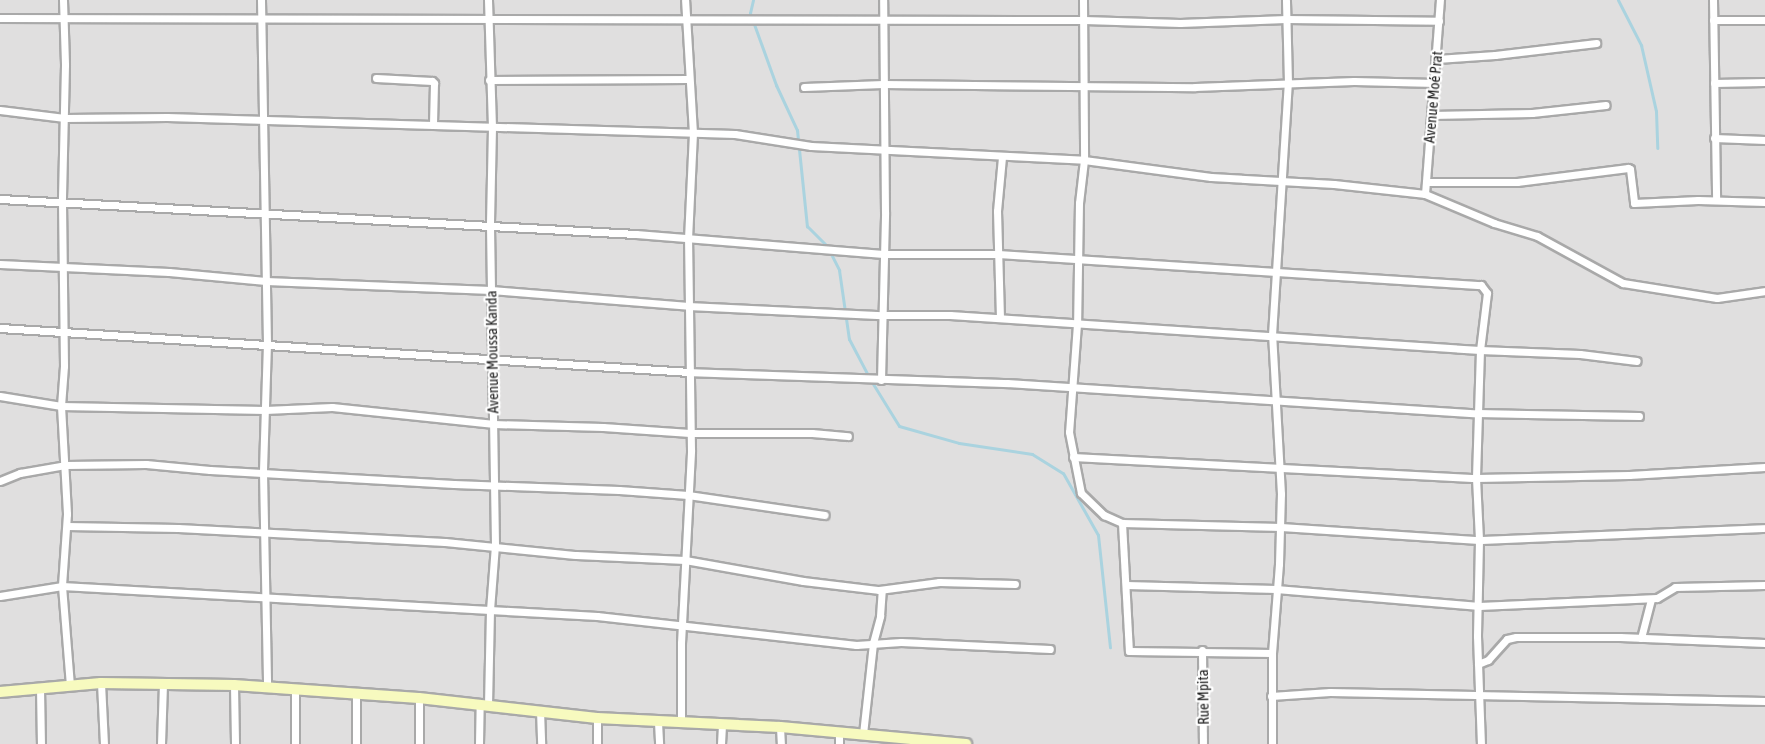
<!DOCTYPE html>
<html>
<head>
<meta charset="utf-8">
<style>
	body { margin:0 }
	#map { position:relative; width:1765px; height:744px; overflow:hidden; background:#f2efe9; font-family:"Asap Condensed",sans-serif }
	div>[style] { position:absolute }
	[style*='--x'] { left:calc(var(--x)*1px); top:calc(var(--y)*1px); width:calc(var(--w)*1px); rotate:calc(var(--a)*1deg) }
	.residential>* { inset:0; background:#e0dfdf }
	.stream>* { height:3px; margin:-1.5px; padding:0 1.5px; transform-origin:1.5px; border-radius:1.5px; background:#aad3df }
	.roads { filter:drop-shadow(2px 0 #a9a9a9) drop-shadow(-2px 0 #a9a9a9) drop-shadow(0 2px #a9a9a9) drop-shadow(0 -2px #a9a9a9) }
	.street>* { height:7px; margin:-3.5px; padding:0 3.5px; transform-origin:3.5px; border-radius:3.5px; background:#fff }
	.secondary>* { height:10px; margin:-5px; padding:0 5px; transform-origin:5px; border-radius:5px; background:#f7fabf }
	span { translate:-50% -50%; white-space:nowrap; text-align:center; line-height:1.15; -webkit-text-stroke:4.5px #fff; paint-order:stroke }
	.street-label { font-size:15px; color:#222 }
</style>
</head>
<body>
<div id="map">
	<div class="residential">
		<div style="clip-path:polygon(0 0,1765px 0,1765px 744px,0 744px)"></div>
	</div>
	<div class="stream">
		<div style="--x:753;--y:0;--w:13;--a:103"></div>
		<div style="--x:750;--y:13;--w:77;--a:70.1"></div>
		<div style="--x:776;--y:85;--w:50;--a:65"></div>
		<div style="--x:797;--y:130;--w:97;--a:84.1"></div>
		<div style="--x:807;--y:226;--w:28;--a:45"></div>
		<div style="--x:827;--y:246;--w:27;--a:63"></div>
		<div style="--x:839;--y:270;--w:70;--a:81.8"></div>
		<div style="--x:849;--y:339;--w:45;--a:62.3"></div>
		<div style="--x:870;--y:379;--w:55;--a:58.3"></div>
		<div style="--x:899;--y:426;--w:62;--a:15.8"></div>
		<div style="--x:959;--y:443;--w:74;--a:8.6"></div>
		<div style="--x:1032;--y:454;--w:36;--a:32"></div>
		<div style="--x:1063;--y:473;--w:71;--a:60.6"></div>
		<div style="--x:1098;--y:535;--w:113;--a:83.9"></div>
		<div style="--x:1618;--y:0;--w:51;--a:62.9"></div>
		<div style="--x:1641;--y:45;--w:68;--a:77.2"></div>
		<div style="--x:1656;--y:111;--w:37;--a:88"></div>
	</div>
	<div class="roads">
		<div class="street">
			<div style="--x:63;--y:0;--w:65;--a:88.2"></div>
			<div style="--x:65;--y:65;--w:137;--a:91.3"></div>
			<div style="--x:62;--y:202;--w:164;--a:89.3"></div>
			<div style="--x:64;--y:366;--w:40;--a:94.3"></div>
			<div style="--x:61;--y:406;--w:108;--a:86.8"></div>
			<div style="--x:67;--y:514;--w:72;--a:94"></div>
			<div style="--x:62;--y:586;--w:99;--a:85.4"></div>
			<div style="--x:261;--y:0;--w:343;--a:89"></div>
			<div style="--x:267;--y:343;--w:129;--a:91.8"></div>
			<div style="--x:263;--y:472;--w:215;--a:88.9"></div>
			<div style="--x:488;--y:0;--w:127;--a:88.2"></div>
			<div style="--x:492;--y:127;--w:99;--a:91.2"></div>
			<div style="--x:490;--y:226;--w:319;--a:89.1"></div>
			<div style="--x:495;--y:545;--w:65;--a:94.4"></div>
			<div style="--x:490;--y:610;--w:95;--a:91.2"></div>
			<div style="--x:1083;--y:0;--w:160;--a:89.6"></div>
			<div style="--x:1084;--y:160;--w:43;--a:96.6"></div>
			<div style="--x:1079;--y:203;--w:121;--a:90.9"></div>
			<div style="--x:1077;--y:324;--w:108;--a:94.2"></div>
			<div style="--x:1069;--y:432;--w:62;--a:78.9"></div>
			<div style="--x:1081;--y:493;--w:32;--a:44"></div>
			<div style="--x:1104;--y:515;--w:20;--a:24"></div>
			<div style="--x:1122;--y:523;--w:159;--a:1.4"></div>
			<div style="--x:1281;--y:527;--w:198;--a:3.8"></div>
			<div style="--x:1479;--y:540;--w:286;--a:-2.4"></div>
			<div style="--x:1713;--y:0;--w:200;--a:89.1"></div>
			<div style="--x:0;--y:18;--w:1084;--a:0.11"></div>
			<div style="--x:1084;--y:20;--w:96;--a:1.8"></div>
			<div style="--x:1180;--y:23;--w:106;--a:-2.2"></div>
			<div style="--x:1286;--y:19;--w:153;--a:0.7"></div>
			<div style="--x:1713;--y:20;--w:52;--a:0"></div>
			<div style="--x:1437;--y:59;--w:58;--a:-3.9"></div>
			<div style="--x:1495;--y:55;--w:102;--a:-6.8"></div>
			<div style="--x:376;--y:78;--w:56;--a:3.1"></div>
			<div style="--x:432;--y:81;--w:3;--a:45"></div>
			<div style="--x:434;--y:83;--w:42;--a:91.4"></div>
			<div style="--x:489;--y:80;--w:200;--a:-0.3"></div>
			<div style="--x:1714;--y:83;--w:51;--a:-1.1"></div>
			<div style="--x:804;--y:87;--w:79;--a:-2.2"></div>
			<div style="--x:883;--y:84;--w:312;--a:0.6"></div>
			<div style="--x:1195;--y:87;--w:159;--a:-2.2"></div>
			<div style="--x:1354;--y:81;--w:81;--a:1.4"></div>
			<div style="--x:0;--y:110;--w:65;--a:7"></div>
			<div style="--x:65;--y:118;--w:102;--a:-0.6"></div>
			<div style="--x:167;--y:117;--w:568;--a:1.71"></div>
			<div style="--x:735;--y:134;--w:77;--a:9"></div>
			<div style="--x:811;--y:146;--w:273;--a:2.9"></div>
			<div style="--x:1084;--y:160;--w:128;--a:7.6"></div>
			<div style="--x:1211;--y:177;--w:123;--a:3.3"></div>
			<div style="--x:1334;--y:184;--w:92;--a:6.3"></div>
			<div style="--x:1425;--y:194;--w:75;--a:22.8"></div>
			<div style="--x:1494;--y:223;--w:45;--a:16.8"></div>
			<div style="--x:1537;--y:236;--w:98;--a:28.7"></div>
			<div style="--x:1623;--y:283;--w:95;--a:9.1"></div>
			<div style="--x:1717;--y:298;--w:49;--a:-8.3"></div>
			<div style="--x:1431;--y:115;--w:101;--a:-1.1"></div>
			<div style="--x:1532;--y:113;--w:74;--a:-6.2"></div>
			<div style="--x:1714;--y:138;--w:51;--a:2.2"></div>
			<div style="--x:1426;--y:182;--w:91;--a:0"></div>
			<div style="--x:1517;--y:182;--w:112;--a:-7.2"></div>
			<div style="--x:1628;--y:168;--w:2;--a:27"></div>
			<div style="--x:1630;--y:169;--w:34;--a:83"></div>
			<div style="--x:1634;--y:203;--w:64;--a:-2.7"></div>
			<div style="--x:1698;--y:200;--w:67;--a:1.7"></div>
			<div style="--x:1425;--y:194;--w:195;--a:-85.6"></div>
			<div style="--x:0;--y:199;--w:637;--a:3.15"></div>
			<div style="--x:636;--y:234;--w:248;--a:4.6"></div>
			<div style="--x:883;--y:254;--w:115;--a:0"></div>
			<div style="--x:998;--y:254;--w:484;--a:3.7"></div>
			<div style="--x:1481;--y:285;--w:10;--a:53"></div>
			<div style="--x:1487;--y:293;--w:57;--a:97"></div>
			<div style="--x:1480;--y:350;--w:128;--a:91.8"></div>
			<div style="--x:1476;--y:478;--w:62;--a:87.2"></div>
			<div style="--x:1479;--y:540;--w:96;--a:91.2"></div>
			<div style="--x:1477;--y:636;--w:108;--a:87.9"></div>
			<div style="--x:0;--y:264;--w:169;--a:2.7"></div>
			<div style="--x:169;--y:272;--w:97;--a:5.3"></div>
			<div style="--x:266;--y:281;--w:225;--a:2.3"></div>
			<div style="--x:491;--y:290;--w:198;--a:4.6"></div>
			<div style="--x:688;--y:306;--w:194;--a:2.7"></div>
			<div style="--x:882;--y:315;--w:68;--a:0"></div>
			<div style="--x:950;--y:315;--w:531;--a:3.78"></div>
			<div style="--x:1480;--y:350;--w:100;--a:2.3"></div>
			<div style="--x:1580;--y:354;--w:57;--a:7"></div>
			<div style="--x:1000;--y:318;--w:107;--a:-91.6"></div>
			<div style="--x:997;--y:211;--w:54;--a:-84.7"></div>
			<div style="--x:0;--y:328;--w:690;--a:3.65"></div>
			<div style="--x:689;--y:372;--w:318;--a:2"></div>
			<div style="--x:1007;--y:383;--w:471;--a:3.7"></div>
			<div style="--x:1477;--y:413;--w:162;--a:1.1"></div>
			<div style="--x:881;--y:380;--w:168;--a:-88.6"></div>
			<div style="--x:885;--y:212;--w:212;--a:-90.5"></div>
			<div style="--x:0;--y:396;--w:62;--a:9.3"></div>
			<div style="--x:61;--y:406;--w:204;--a:1.1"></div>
			<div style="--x:265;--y:410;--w:67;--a:-2.6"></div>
			<div style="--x:332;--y:407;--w:163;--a:6"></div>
			<div style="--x:494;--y:424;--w:109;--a:1.6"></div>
			<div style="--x:603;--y:427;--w:87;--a:3.9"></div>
			<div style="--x:690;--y:433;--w:122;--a:0"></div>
			<div style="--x:812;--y:433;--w:36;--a:5"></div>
			<div style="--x:1073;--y:457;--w:404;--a:3"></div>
			<div style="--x:1476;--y:478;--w:153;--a:-1.1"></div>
			<div style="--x:1629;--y:475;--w:136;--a:-3.4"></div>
			<div style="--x:0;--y:481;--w:22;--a:-22"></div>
			<div style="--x:20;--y:473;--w:47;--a:-9.9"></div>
			<div style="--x:66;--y:465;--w:80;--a:-0.7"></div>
			<div style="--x:146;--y:464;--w:64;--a:5.4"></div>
			<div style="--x:210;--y:470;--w:244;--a:3.3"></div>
			<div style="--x:454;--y:484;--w:165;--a:2.1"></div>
			<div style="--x:619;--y:490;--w:69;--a:4.1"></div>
			<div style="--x:688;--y:495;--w:138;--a:8.3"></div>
			<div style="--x:1122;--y:523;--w:128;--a:86.9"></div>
			<div style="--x:1129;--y:651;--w:143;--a:0.8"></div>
			<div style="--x:67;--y:526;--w:111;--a:1"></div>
			<div style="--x:178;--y:528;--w:267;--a:3"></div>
			<div style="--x:445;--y:542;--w:132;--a:5.7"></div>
			<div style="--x:576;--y:555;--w:109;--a:2.6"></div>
			<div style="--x:685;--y:560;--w:120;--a:10.1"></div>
			<div style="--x:803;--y:581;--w:77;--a:6.8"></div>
			<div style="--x:879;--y:590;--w:61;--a:-7.6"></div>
			<div style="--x:939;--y:582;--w:76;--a:1.5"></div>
			<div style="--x:1126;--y:585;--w:150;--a:1.5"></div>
			<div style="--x:1276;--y:589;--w:204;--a:4.8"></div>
			<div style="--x:1479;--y:606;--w:178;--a:-2.6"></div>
			<div style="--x:1657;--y:598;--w:21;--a:-31"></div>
			<div style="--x:1675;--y:587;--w:90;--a:-1.3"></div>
			<div style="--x:0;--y:596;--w:63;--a:-9.2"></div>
			<div style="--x:62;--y:586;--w:536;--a:3.21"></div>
			<div style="--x:597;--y:616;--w:261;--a:6.4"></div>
			<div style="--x:856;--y:645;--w:45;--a:-3.8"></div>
			<div style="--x:901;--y:642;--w:149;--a:2.7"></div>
			<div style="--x:1641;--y:638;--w:40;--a:-75.6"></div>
			<div style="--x:1202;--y:650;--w:94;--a:89.4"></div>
			<div style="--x:1478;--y:664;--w:11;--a:-22"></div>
			<div style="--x:1488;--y:660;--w:28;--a:-48"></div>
			<div style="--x:1507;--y:639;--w:9;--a:-13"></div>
			<div style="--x:1516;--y:637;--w:104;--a:0"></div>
			<div style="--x:1620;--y:637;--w:145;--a:2.4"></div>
			<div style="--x:101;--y:683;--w:61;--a:87.2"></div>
			<div style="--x:234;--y:685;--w:59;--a:89"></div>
			<div style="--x:40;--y:688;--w:56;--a:89"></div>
			<div style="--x:1271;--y:696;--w:59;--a:-3.9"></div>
			<div style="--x:1330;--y:692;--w:435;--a:1.2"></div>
			<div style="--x:540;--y:710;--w:34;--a:88"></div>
			<div style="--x:658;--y:722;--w:22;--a:87"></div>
			<div style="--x:681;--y:723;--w:80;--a:-90"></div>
			<div style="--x:681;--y:643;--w:193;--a:-87"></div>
			<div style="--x:691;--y:450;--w:211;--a:-90.8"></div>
			<div style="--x:688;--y:239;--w:106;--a:-87.3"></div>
			<div style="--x:693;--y:133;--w:133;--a:-93.4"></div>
			<div style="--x:780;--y:727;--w:17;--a:87"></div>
			<div style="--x:839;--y:733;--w:11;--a:90"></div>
			<div style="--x:863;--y:734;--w:92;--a:-83.7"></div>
			<div style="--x:873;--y:643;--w:28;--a:-75"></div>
			<div style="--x:880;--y:616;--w:26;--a:-86"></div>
			<div style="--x:161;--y:744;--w:60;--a:-88.1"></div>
			<div style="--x:295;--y:744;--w:55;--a:-90"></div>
			<div style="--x:356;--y:744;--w:50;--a:-90"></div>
			<div style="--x:419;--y:744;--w:46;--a:-90"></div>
			<div style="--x:479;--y:744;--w:39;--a:-89"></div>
			<div style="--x:597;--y:744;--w:26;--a:-90"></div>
			<div style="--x:721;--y:744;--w:18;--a:-87"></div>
			<div style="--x:1272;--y:744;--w:91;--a:-90"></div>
			<div style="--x:1272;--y:653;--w:89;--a:-85.5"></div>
			<div style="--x:1279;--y:564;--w:70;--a:-88.4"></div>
			<div style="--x:1281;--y:494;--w:159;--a:-93.2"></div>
			<div style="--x:1272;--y:335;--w:253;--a:-86.4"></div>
			<div style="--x:1288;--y:83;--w:83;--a:-91.4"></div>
		</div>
		<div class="secondary">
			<div style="--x:0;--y:692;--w:101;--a:-5.1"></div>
			<div style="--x:101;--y:683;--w:133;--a:0.9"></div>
			<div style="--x:234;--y:685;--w:185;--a:4"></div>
			<div style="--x:419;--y:698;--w:179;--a:6.4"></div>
			<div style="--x:597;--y:718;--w:183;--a:2.8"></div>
			<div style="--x:780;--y:727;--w:187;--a:5.2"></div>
		</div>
	</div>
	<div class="street-label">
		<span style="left:1433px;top:97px;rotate:-85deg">Avenue Moé Prat</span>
		<span style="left:492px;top:352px;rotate:-91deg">Avenue Moussa Kanda</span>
		<span style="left:1203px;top:697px;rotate:-91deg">Rue Mpita</span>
	</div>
</div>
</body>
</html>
